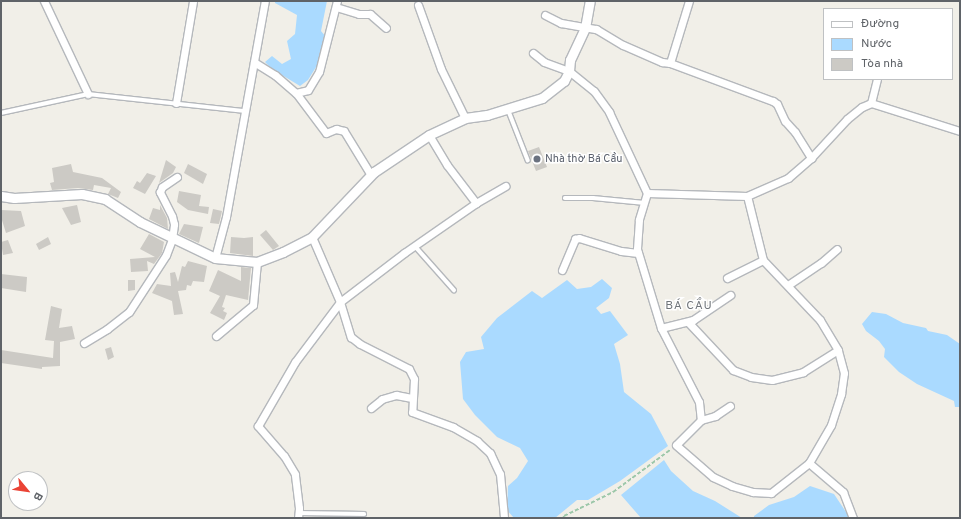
<!DOCTYPE html>
<html>
<head>
<meta charset="utf-8">
<style>
	body { margin:0 }
	#map { position:relative; width:961px; height:519px; overflow:hidden; background:#f1efe8; font-family:Overpass,sans-serif }
	div>[style] { position:absolute }
	[style*='--x'] { left:calc(var(--x)*1px); top:calc(var(--y)*1px); width:calc(var(--w)*1px); rotate:calc(var(--a)*1deg) }
	.water>* { inset:0; background:#aadaff }
	.building>* { inset:0; background:#cccac5 }
	.path>* { height:1.5px; margin-top:-0.75px; transform-origin:0; background:repeating-linear-gradient(90deg,#9cc7a9 0 4px,transparent 0 6px) }
	.roads { filter:drop-shadow(1px 0 #b5b8bc) drop-shadow(-1px 0 #b5b8bc) drop-shadow(0 1px #b5b8bc) drop-shadow(0 -1px #b5b8bc) }
	.service>* { height:3.5px; margin:-1.75px; padding:0 1.75px; transform-origin:1.75px; border-radius:1.75px; background:#fff }
	.minor>* { height:7px; margin:-3.5px; padding:0 3.5px; transform-origin:3.5px; border-radius:3.5px; background:#fff }
	.tertiary>* { height:9px; margin:-4.5px; padding:0 4.5px; transform-origin:4.5px; border-radius:4.5px; background:#fff }
	.dots>* { width:11px; height:11px; translate:-50% -50%; box-sizing:border-box; border:2px solid #fff; border-radius:50% }
	span { translate:-50% -50%; white-space:nowrap; text-align:center; line-height:1.15; -webkit-text-stroke:3px #fff; paint-order:stroke }
	.worship-label { font-size:11px; color:#5b616d }
	.left { translate:0 -50%; text-align:left }
	.neighbourhood-label { font-size:12px; color:#70757a; letter-spacing:1px }
	.frame { position:absolute; inset:0; border:2px solid #5f6368; pointer-events:none }
	.legend { position:absolute; left:823px; top:8px; width:130px; height:72px; box-sizing:border-box; background:#fff; border:1px solid #bfc1c3; margin:0; padding:5px 7px; list-style:none; font-size:12px; color:#5f6368 }
	.legend li { display:flex; align-items:center; gap:8px; height:20px }
	.legend b { width:20px; border:1px solid #bfc1c3 }
	.north { position:absolute; left:8px; top:471px; width:40px; height:40px; box-sizing:border-box; background:#fff; border:1px solid #bfc1c3; border-radius:50%; rotate:119deg; font-size:11px; font-weight:700; line-height:16px; text-align:center; color:#5f6368 }
	.north::after { content:''; display:block; margin:auto; width:14px; height:18px; background:#ea4335; clip-path:polygon(50% 0,100% 100%,50% 72%,0 100%) }
</style>
</head>
<body>
<div id="map">
	<div class="water">
		<div style="clip-path:polygon(275px 1px,327px 1px,321px 31px,326px 37px,323px 56px,308px 80px,300px 86px,272px 69px,265px 62px,272px 56px,282px 64px,291px 59px,287px 41px,295px 34px,297px 15px,275px 3px)"></div>
		<div style="clip-path:polygon(602px 279px,612px 288px,609px 298px,596px 308px,601px 314px,610px 311px,628px 335px,614px 344px,620px 364px,624px 392px,651px 414px,668px 446px,620px 481px,588px 500px,577px 500px,555px 518px,514px 518px,507px 510px,508px 486px,517px 478px,528px 461px,520px 448px,497px 437px,475px 415px,463px 399px,460px 362px,466px 352px,484px 349px,481px 337px,497px 318px,532px 291px,542px 298px,567px 280px,577px 289px,591px 287px)"></div>
		<div style="clip-path:polygon(872px 312px,886px 314px,903px 323px,926px 328px,928px 331px,947px 335px,960px 344px,960px 407px,955px 407px,954px 401px,917px 384px,899px 372px,884px 357px,885px 349px,879px 341px,866px 331px,862px 324px)"></div>
		<div style="clip-path:polygon(664px 460px,671px 471px,693px 491px,715px 501px,742px 518px,641px 518px,621px 495px)"></div>
		<div style="clip-path:polygon(810px 486px,834px 494px,850px 518px,754px 518px,754px 516px,769px 505px,794px 497px)"></div>
	</div>
	<div class="building">
		<div style="clip-path:polygon(539px 147px,547px 167px,536px 171px,528px 151px)"></div>
		<div style="clip-path:polygon(166px 160px,176px 167px,173px 173px,159px 183px)"></div>
		<div style="clip-path:polygon(71px 164px,73px 172px,102px 178px,121px 192px,118px 198px,108px 194px,111px 188px,94px 185px,93px 190px,78px 188px,52px 190px,50px 183px,54px 182px,52px 168px)"></div>
		<div style="clip-path:polygon(188px 164px,207px 174px,203px 184px,184px 173px)"></div>
		<div style="clip-path:polygon(147px 173px,156px 176px,145px 194px,133px 188px,137px 181px,140px 183px)"></div>
		<div style="clip-path:polygon(179px 191px,201px 195px,199px 206px,209px 207px,208px 214px,188px 210px,177px 202px)"></div>
		<div style="clip-path:polygon(77px 205px,81px 222px,71px 225px,62px 208px)"></div>
		<div style="clip-path:polygon(160px 205px,167px 218px,168px 229px,149px 219px,153px 208px,160px 210px)"></div>
		<div style="clip-path:polygon(213px 209px,222px 211px,219px 224px,210px 223px)"></div>
		<div style="clip-path:polygon(1px 210px,21px 211px,25px 226px,6px 233px,1px 217px)"></div>
		<div style="clip-path:polygon(184px 224px,203px 227px,199px 243px,179px 234px)"></div>
		<div style="clip-path:polygon(266px 230px,279px 246px,273px 250px,260px 235px)"></div>
		<div style="clip-path:polygon(149px 234px,164px 242px,162px 253px,154px 264px,147px 261px,148px 271px,131px 272px,130px 259px,155px 257px,140px 249px)"></div>
		<div style="clip-path:polygon(48px 237px,51px 244px,39px 250px,36px 244px)"></div>
		<div style="clip-path:polygon(231px 237px,244px 238px,253px 237px,253px 256px,230px 253px)"></div>
		<div style="clip-path:polygon(8px 240px,13px 253px,3px 255px,1px 242px)"></div>
		<div style="clip-path:polygon(188px 261px,207px 266px,204px 282px,193px 281px,191px 286px,187px 285px,186px 290px,178px 291px,183px 314px,174px 315px,172px 301px,152px 293px,157px 284px,171px 286px,170px 273px,175px 272px,178px 282px,182px 266px,185px 267px)"></div>
		<div style="clip-path:polygon(241px 267px,251px 268px,248px 300px,226px 295px,222px 307px,225px 308px,223px 311px,227px 313px,224px 320px,210px 313px,220px 296px,209px 291px,218px 270px,241px 281px)"></div>
		<div style="clip-path:polygon(1px 274px,27px 277px,26px 292px,1px 288px)"></div>
		<div style="clip-path:polygon(128px 280px,135px 280px,135px 290px,128px 291px)"></div>
		<div style="clip-path:polygon(51px 306px,62px 309px,59px 328px,72px 326px,75px 339px,60px 342px,60px 366px,42px 367px,42px 369px,1px 363px,1px 350px,53px 358px,54px 341px,45px 340px)"></div>
		<div style="clip-path:polygon(111px 347px,114px 357px,108px 360px,105px 349px)"></div>
	</div>
	<div class="path">
		<div style="--x:563;--y:518;--w:2;--a:-63"></div>
		<div style="--x:564;--y:516;--w:55;--a:-26.1"></div>
		<div style="--x:613;--y:492;--w:71;--a:-36.4"></div>
	</div>
	<div class="roads">
		<div class="service">
			<div style="--x:508;--y:109;--w:55;--a:68.6"></div>
			<div style="--x:1;--y:113;--w:89;--a:-12.3"></div>
			<div style="--x:88;--y:94;--w:158;--a:6.2"></div>
			<div style="--x:565;--y:198;--w:28;--a:0"></div>
			<div style="--x:593;--y:198;--w:52;--a:5.5"></div>
			<div style="--x:415;--y:246;--w:59;--a:48.4"></div>
			<div style="--x:299;--y:513;--w:65;--a:0.9"></div>
		</div>
		<div class="minor">
			<div style="--x:44;--y:1;--w:103;--a:64.7"></div>
			<div style="--x:418;--y:5;--w:68;--a:70.2"></div>
			<div style="--x:441;--y:69;--w:55;--a:63.9"></div>
			<div style="--x:336;--y:7;--w:24;--a:17"></div>
			<div style="--x:359;--y:14;--w:11;--a:0"></div>
			<div style="--x:370;--y:14;--w:21;--a:41"></div>
			<div style="--x:545;--y:15;--w:18;--a:27"></div>
			<div style="--x:561;--y:23;--w:36;--a:10"></div>
			<div style="--x:596;--y:29;--w:31;--a:31"></div>
			<div style="--x:623;--y:45;--w:43;--a:23.6"></div>
			<div style="--x:662;--y:62;--w:8;--a:7"></div>
			<div style="--x:670;--y:63;--w:110;--a:20.3"></div>
			<div style="--x:773;--y:101;--w:5;--a:37"></div>
			<div style="--x:777;--y:104;--w:19;--a:65"></div>
			<div style="--x:785;--y:121;--w:15;--a:48"></div>
			<div style="--x:795;--y:132;--w:31;--a:58"></div>
			<div style="--x:533;--y:53;--w:14;--a:39"></div>
			<div style="--x:544;--y:62;--w:27;--a:20"></div>
			<div style="--x:569;--y:71;--w:32;--a:39"></div>
			<div style="--x:594;--y:91;--w:26;--a:54"></div>
			<div style="--x:609;--y:112;--w:89;--a:64.9"></div>
			<div style="--x:647;--y:193;--w:28;--a:107"></div>
			<div style="--x:639;--y:220;--w:29;--a:94"></div>
			<div style="--x:637;--y:249;--w:83;--a:73.1"></div>
			<div style="--x:661;--y:328;--w:83;--a:62.8"></div>
			<div style="--x:699;--y:402;--w:18;--a:84"></div>
			<div style="--x:701;--y:420;--w:35;--a:135"></div>
			<div style="--x:676;--y:445;--w:49;--a:40.9"></div>
			<div style="--x:713;--y:477;--w:21;--a:25"></div>
			<div style="--x:732;--y:486;--w:22;--a:16"></div>
			<div style="--x:753;--y:492;--w:18;--a:3"></div>
			<div style="--x:771;--y:493;--w:48;--a:-38.3"></div>
			<div style="--x:809;--y:463;--w:44;--a:-59.9"></div>
			<div style="--x:831;--y:425;--w:33;--a:-72"></div>
			<div style="--x:841;--y:394;--w:21;--a:-82"></div>
			<div style="--x:844;--y:373;--w:24;--a:-105"></div>
			<div style="--x:838;--y:350;--w:35;--a:-121"></div>
			<div style="--x:820;--y:320;--w:83;--a:-133.5"></div>
			<div style="--x:763;--y:260;--w:66;--a:-104"></div>
			<div style="--x:254;--y:62;--w:25;--a:32"></div>
			<div style="--x:275;--y:75;--w:28;--a:41"></div>
			<div style="--x:296;--y:93;--w:12;--a:-14"></div>
			<div style="--x:308;--y:90;--w:21;--a:-59"></div>
			<div style="--x:319;--y:72;--w:73;--a:-75.8"></div>
			<div style="--x:670;--y:63;--w:65;--a:-73"></div>
			<div style="--x:296;--y:93;--w:50;--a:53.1"></div>
			<div style="--x:326;--y:133;--w:11;--a:-22"></div>
			<div style="--x:336;--y:129;--w:8;--a:14"></div>
			<div style="--x:344;--y:131;--w:52;--a:58.5"></div>
			<div style="--x:176;--y:103;--w:103;--a:-80.5"></div>
			<div style="--x:871;--y:103;--w:25;--a:-76"></div>
			<div style="--x:429;--y:135;--w:35;--a:59"></div>
			<div style="--x:447;--y:165;--w:48;--a:52.7"></div>
			<div style="--x:647;--y:193;--w:100;--a:1.7"></div>
			<div style="--x:747;--y:196;--w:45;--a:-23.7"></div>
			<div style="--x:788;--y:178;--w:30;--a:-41"></div>
			<div style="--x:811;--y:158;--w:53;--a:-47.3"></div>
			<div style="--x:847;--y:119;--w:19;--a:-39"></div>
			<div style="--x:862;--y:107;--w:10;--a:-24"></div>
			<div style="--x:871;--y:103;--w:93;--a:17.5"></div>
			<div style="--x:312;--y:237;--w:71;--a:66.7"></div>
			<div style="--x:340;--y:302;--w:37;--a:73"></div>
			<div style="--x:351;--y:337;--w:11;--a:38"></div>
			<div style="--x:360;--y:344;--w:55;--a:27"></div>
			<div style="--x:409;--y:369;--w:11;--a:63"></div>
			<div style="--x:414;--y:379;--w:33;--a:93"></div>
			<div style="--x:412;--y:412;--w:44;--a:20.1"></div>
			<div style="--x:453;--y:427;--w:28;--a:30"></div>
			<div style="--x:477;--y:441;--w:18;--a:43"></div>
			<div style="--x:490;--y:453;--w:23;--a:65"></div>
			<div style="--x:500;--y:474;--w:43;--a:84.7"></div>
			<div style="--x:215;--y:258;--w:42;--a:-75"></div>
			<div style="--x:226;--y:217;--w:219;--a:-79.8"></div>
			<div style="--x:562;--y:270;--w:34;--a:-67"></div>
			<div style="--x:575;--y:239;--w:4;--a:-14"></div>
			<div style="--x:579;--y:238;--w:44;--a:17.2"></div>
			<div style="--x:621;--y:251;--w:17;--a:7"></div>
			<div style="--x:727;--y:278;--w:40;--a:-26.6"></div>
			<div style="--x:788;--y:285;--w:40;--a:-34"></div>
			<div style="--x:821;--y:263;--w:21;--a:-41"></div>
			<div style="--x:688;--y:322;--w:66;--a:46.8"></div>
			<div style="--x:733;--y:370;--w:19;--a:21"></div>
			<div style="--x:751;--y:377;--w:21;--a:8"></div>
			<div style="--x:772;--y:380;--w:32;--a:-14"></div>
			<div style="--x:803;--y:372;--w:41;--a:-32.2"></div>
			<div style="--x:661;--y:328;--w:33;--a:-14"></div>
			<div style="--x:693;--y:320;--w:45;--a:-34"></div>
			<div style="--x:216;--y:336;--w:48;--a:-40"></div>
			<div style="--x:253;--y:305;--w:43;--a:-84.7"></div>
			<div style="--x:84;--y:343;--w:27;--a:-31"></div>
			<div style="--x:107;--y:329;--w:28;--a:-38"></div>
			<div style="--x:129;--y:312;--w:68;--a:-57"></div>
			<div style="--x:166;--y:255;--w:17;--a:-69"></div>
			<div style="--x:172;--y:239;--w:15;--a:-82"></div>
			<div style="--x:174;--y:224;--w:8;--a:-104"></div>
			<div style="--x:172;--y:216;--w:27;--a:-117"></div>
			<div style="--x:160;--y:192;--w:5;--a:-68"></div>
			<div style="--x:162;--y:187;--w:18;--a:-34"></div>
			<div style="--x:371;--y:408;--w:14;--a:-39"></div>
			<div style="--x:382;--y:399;--w:15;--a:-16"></div>
			<div style="--x:396;--y:395;--w:16;--a:11"></div>
			<div style="--x:701;--y:420;--w:15;--a:-16"></div>
			<div style="--x:715;--y:416;--w:18;--a:-34"></div>
			<div style="--x:809;--y:463;--w:45;--a:40.5"></div>
			<div style="--x:843;--y:492;--w:28;--a:69"></div>
			<div style="--x:298;--y:518;--w:10;--a:-84"></div>
			<div style="--x:299;--y:508;--w:34;--a:-97"></div>
			<div style="--x:295;--y:474;--w:21;--a:-121"></div>
			<div style="--x:284;--y:456;--w:40;--a:-131"></div>
			<div style="--x:258;--y:426;--w:74;--a:-60"></div>
			<div style="--x:295;--y:362;--w:75;--a:-53.1"></div>
			<div style="--x:340;--y:302;--w:81;--a:-37.4"></div>
			<div style="--x:404;--y:253;--w:88;--a:-34.8"></div>
			<div style="--x:476;--y:203;--w:34;--a:-30"></div>
		</div>
		<div class="tertiary">
			<div style="--x:1;--y:196;--w:13;--a:9"></div>
			<div style="--x:14;--y:198;--w:68;--a:-3.4"></div>
			<div style="--x:82;--y:194;--w:24;--a:12"></div>
			<div style="--x:105;--y:199;--w:42;--a:33.3"></div>
			<div style="--x:140;--y:222;--w:83;--a:25.6"></div>
			<div style="--x:215;--y:258;--w:42;--a:5.4"></div>
			<div style="--x:257;--y:262;--w:28;--a:-21"></div>
			<div style="--x:283;--y:252;--w:33;--a:-27"></div>
			<div style="--x:312;--y:237;--w:90;--a:-46.4"></div>
			<div style="--x:374;--y:172;--w:66;--a:-33.9"></div>
			<div style="--x:429;--y:135;--w:40;--a:-25"></div>
			<div style="--x:465;--y:118;--w:22;--a:-8"></div>
			<div style="--x:487;--y:115;--w:58;--a:-17.2"></div>
			<div style="--x:542;--y:98;--w:28;--a:-38"></div>
			<div style="--x:564;--y:81;--w:11;--a:-63"></div>
			<div style="--x:569;--y:71;--w:11;--a:-85"></div>
			<div style="--x:570;--y:60;--w:35;--a:-65"></div>
			<div style="--x:585;--y:28;--w:27;--a:-80"></div>
		</div>
	</div>
	<div class="dots">
		<div style="left:537px;top:159px;background:#6b7280"></div>
	</div>
	<div class="worship-label">
		<span class="left" style="left:545px;top:159px">Nhà thờ Bá Cầu</span>
	</div>
	<div class="neighbourhood-label">
		<span style="left:689px;top:307px">BÁ CẦU</span>
	</div>
	<div class="frame"></div>
	<ul class="legend">
	<li><b style="height:5px;background:#fff"></b>Đường</li>
	<li><b style="height:11px;background:#aadaff"></b>Nước</li>
	<li><b style="height:11px;background:#cccac5"></b>Tòa nhà</li>
	</ul>
	<div class="north">B</div>
</div>
</body>
</html>
